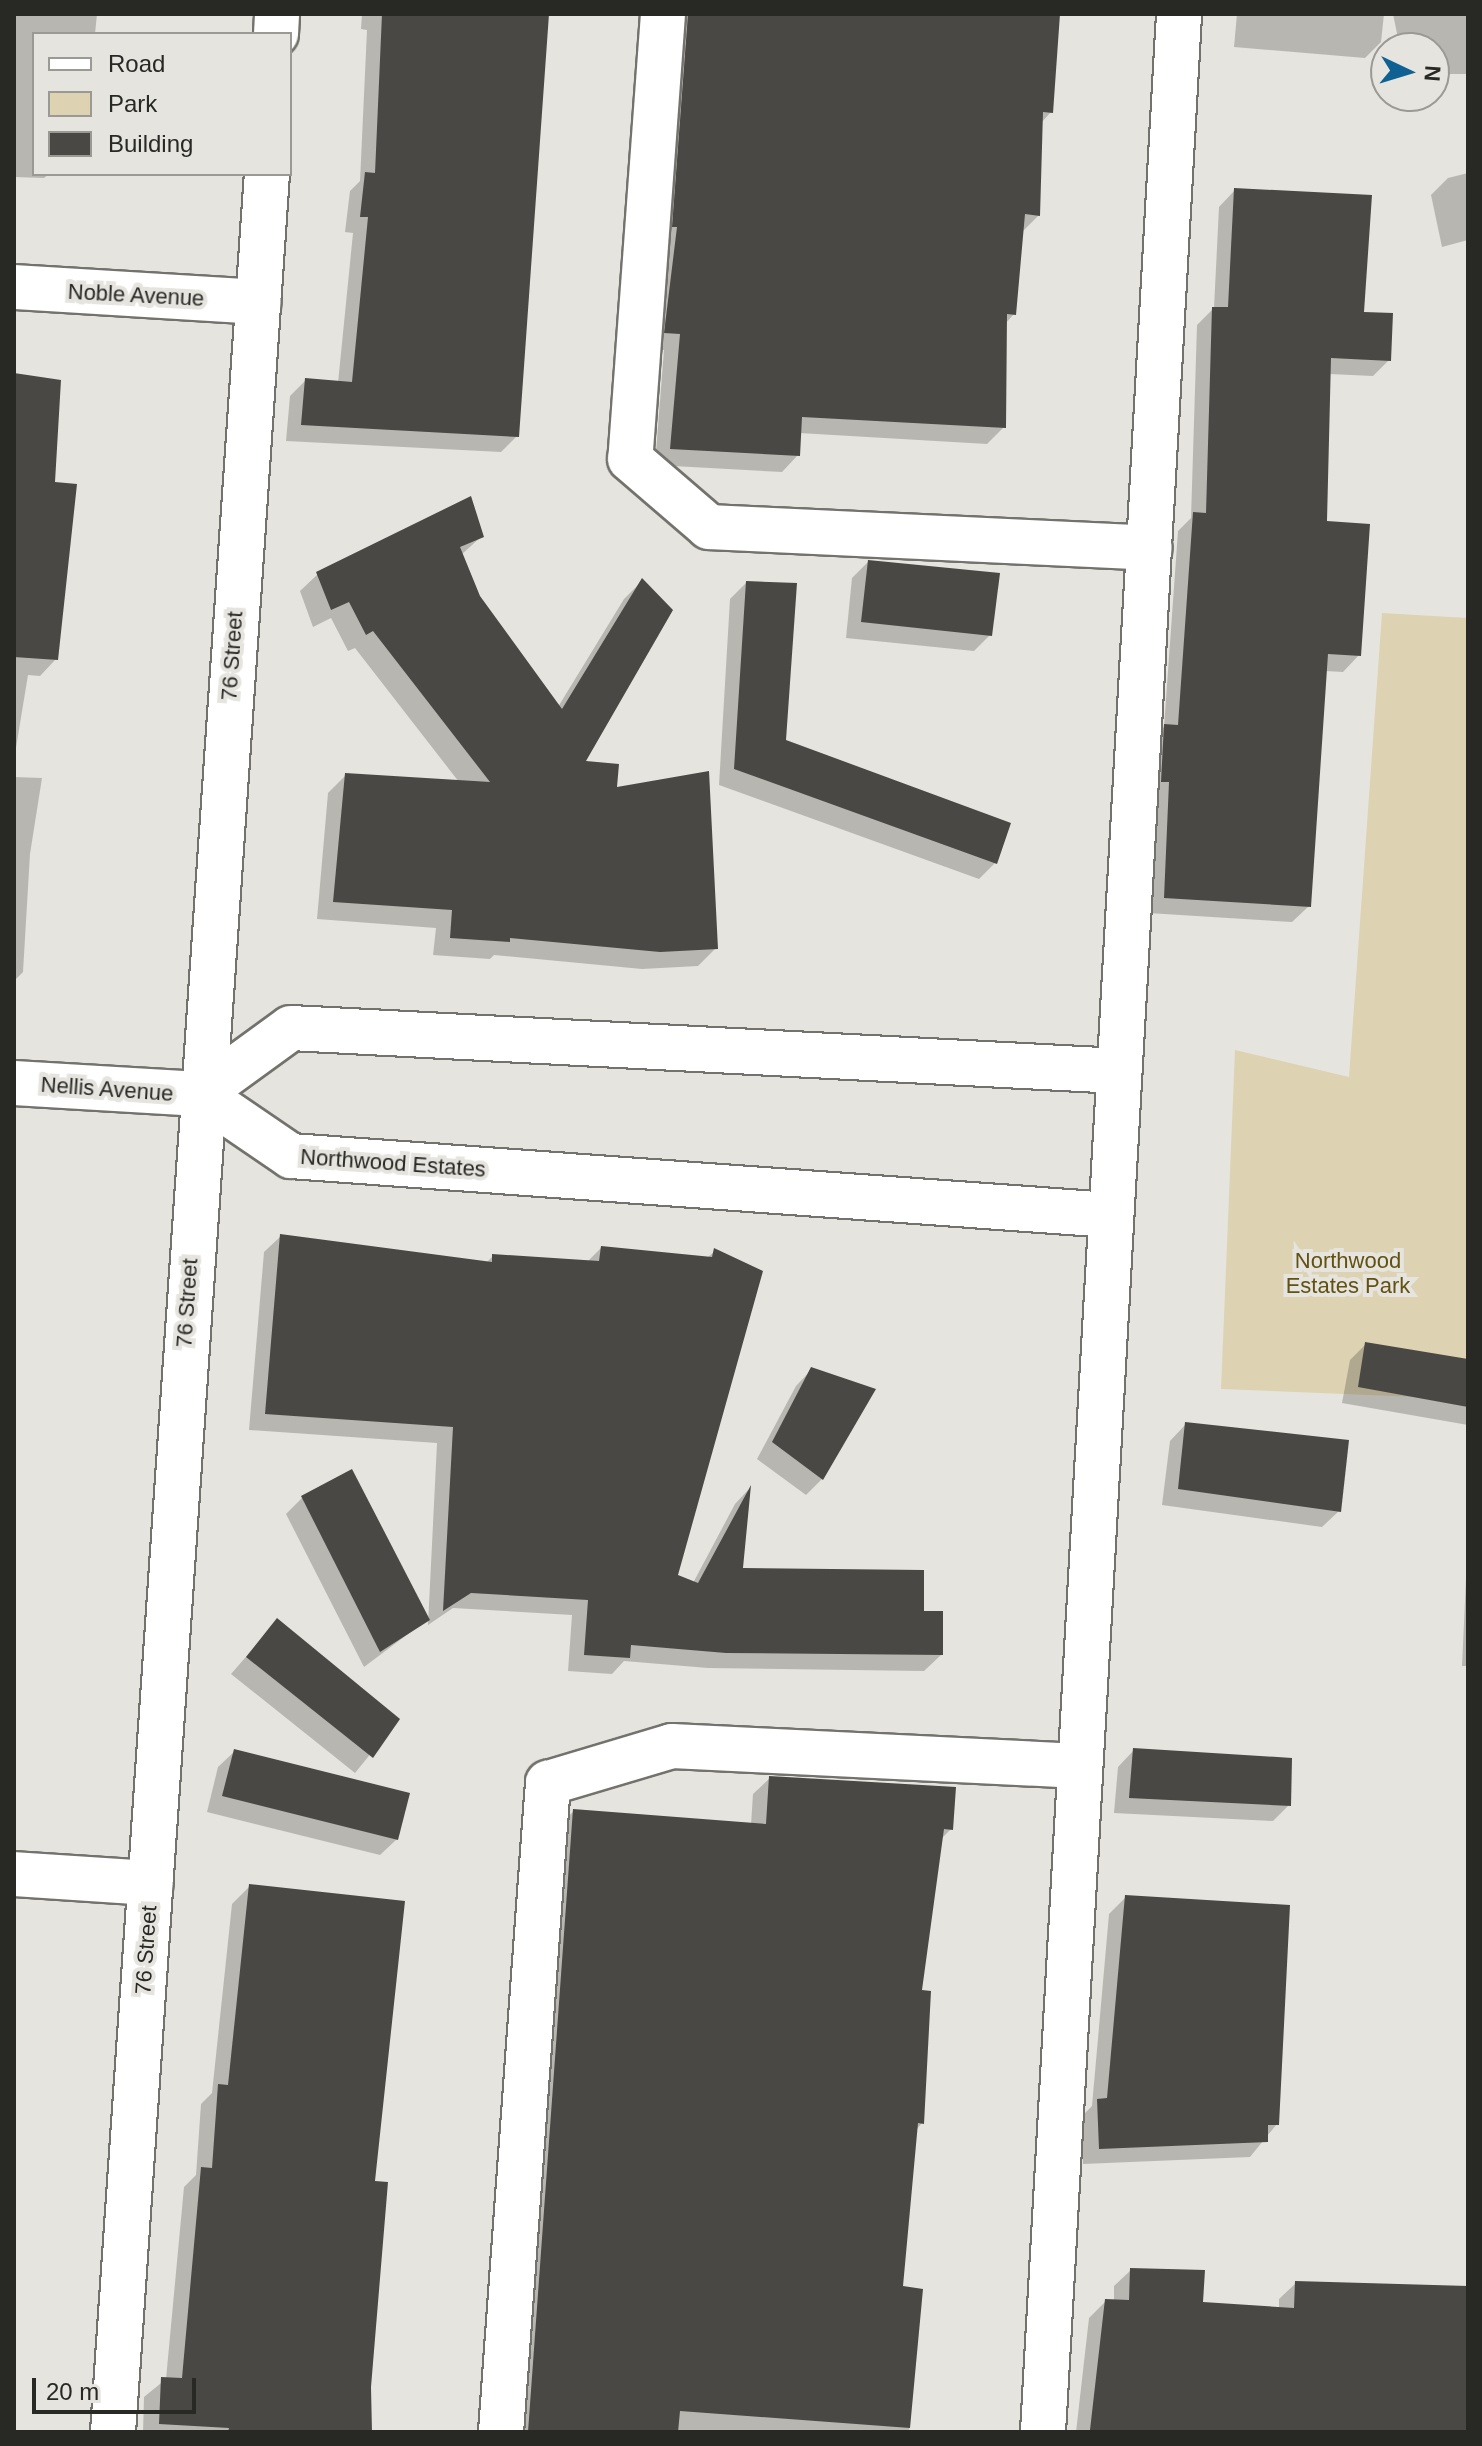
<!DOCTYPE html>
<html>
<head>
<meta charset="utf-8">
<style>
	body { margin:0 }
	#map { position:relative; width:1482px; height:2446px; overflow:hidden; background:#e6e4de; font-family:Arial,sans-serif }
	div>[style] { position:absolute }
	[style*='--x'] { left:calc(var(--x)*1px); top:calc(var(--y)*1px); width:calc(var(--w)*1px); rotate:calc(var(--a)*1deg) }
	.green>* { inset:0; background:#ddd3b3 }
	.shadow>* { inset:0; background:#0003 }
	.building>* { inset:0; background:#4a4844 }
	.roads { filter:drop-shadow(2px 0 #73726d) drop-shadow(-2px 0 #73726d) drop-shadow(0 2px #73726d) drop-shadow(0 -2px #73726d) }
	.minor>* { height:44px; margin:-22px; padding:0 22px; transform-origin:22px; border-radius:22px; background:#fff }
	.tertiary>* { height:44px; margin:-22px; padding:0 22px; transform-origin:22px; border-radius:22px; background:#fff }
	span { translate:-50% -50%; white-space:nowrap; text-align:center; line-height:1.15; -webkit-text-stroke:8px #e6e4de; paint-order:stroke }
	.street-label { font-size:22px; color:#282825 }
	.park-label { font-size:22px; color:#635111 }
	.frame { position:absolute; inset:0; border:16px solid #282825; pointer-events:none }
	.legend { position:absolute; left:32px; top:32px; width:260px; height:144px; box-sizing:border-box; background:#e6e4de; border:2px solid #9a9994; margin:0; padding:10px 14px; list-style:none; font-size:24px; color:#282825 }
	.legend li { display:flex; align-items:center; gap:16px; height:40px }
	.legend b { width:40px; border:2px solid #9a9994 }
	.north { position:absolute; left:1370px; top:32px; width:80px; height:80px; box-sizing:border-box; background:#e6e4de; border:2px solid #9a9994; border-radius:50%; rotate:94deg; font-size:22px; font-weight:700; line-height:32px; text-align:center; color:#282825 }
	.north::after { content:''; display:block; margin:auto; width:28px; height:36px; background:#106193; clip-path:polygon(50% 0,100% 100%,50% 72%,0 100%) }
	.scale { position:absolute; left:32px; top:2378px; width:164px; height:36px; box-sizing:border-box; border:4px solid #282825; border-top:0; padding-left:10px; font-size:24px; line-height:28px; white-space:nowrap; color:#282825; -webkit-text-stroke:6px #e6e4de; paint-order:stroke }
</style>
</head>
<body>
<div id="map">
	<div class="green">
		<div style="clip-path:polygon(1382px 613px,1468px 618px,1468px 1399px,1221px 1389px,1235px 1050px,1349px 1077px)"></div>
	</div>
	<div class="shadow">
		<div style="clip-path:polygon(14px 14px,97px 14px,95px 34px,34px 34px,34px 174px,49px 174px,44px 178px,14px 177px)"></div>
		<div style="clip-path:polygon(362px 14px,546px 14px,517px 436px,501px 452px,286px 441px,290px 396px,306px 380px,338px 383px,353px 233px,345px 232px,350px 191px,360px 181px,367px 30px,361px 29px)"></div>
		<div style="clip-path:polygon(663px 14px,1058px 14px,1051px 112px,1041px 123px,1039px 215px,1022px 232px,1014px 314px,1005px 324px,1004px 427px,987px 444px,799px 433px,798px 455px,782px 472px,655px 465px,664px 350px,649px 348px)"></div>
		<div style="clip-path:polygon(1237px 14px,1384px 14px,1381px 42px,1365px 58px,1234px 47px)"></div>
		<div style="clip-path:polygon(1393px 14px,1468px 14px,1468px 74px,1442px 74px,1442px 65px,1434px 64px,1434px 48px,1400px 48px)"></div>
		<div style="clip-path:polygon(1468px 173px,1468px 240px,1442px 247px,1431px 195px,1448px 178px)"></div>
		<div style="clip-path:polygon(1235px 190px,1362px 314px,1389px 360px,1373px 376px,1329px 374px,1325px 523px,1359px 655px,1343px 672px,1325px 671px,1309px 906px,1292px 922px,1148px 913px,1149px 742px,1164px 727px,1178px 531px,1191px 518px,1197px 325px,1214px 308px,1219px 207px)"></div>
		<div style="clip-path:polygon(14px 375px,53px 483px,75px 485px,56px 659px,40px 676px,28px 675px,14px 760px)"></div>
		<div style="clip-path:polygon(482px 536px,461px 555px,478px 596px,558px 707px,624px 599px,642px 581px,583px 763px,614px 789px,716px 948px,698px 966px,642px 969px,494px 955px,490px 959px,433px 955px,436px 928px,317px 919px,328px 793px,346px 775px,459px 782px,355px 648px,348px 651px,331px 618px,313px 627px,300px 591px,318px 574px)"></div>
		<div style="clip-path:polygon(868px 562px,990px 635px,974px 651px,846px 638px,852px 578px)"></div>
		<div style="clip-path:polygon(746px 583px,784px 741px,995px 863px,979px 879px,719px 785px,730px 599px)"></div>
		<div style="clip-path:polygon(14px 777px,42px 778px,30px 854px,23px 972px,14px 981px)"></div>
		<div style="clip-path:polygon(281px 1236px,486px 1263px,493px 1256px,587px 1262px,601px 1248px,707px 1258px,715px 1251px,675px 1576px,693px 1583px,735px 1504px,748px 1490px,741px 1570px,922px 1613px,941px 1655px,924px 1671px,708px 1668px,624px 1661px,612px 1674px,568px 1671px,572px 1615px,453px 1608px,428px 1625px,437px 1443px,249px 1430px,264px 1252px)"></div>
		<div style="clip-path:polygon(1366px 1344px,1468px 1361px,1468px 1425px,1342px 1403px,1350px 1360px)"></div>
		<div style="clip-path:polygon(812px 1369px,822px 1479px,806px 1495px,757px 1459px,796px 1386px)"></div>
		<div style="clip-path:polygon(1186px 1424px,1339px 1511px,1322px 1527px,1162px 1505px,1170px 1441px)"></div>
		<div style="clip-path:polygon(302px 1498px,428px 1619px,364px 1667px,286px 1514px)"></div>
		<div style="clip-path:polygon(1468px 1535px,1468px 1666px,1462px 1666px)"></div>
		<div style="clip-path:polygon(277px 1621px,398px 1720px,355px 1773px,231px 1674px)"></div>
		<div style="clip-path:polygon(1134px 1750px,1289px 1805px,1273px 1821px,1114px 1813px,1118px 1767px)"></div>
		<div style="clip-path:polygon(235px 1751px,397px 1839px,380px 1855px,207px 1812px,218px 1767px)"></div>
		<div style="clip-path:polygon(770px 1778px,951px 1829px,941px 1839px,920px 1992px,922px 2123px,916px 2130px,901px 2288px,921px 2290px,909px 2432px,514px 2432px,557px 1827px,574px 1811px,751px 1825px,753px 1794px)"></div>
		<div style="clip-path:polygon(250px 1886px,372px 2183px,369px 2432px,143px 2432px,144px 2397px,166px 2379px,184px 2187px,196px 2175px,201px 2104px,212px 2093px,232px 1904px)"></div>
		<div style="clip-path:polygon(1126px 1897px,1277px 2124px,1250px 2157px,1083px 2164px,1081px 2117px,1092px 2106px,1109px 1914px)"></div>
		<div style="clip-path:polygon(1131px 2270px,1201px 2303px,1279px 2309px,1279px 2299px,1296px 2283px,1468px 2288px,1467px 2432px,1250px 2432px,1232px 2374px,1226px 2432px,1076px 2432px,1089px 2318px,1106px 2301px,1114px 2302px,1114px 2286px)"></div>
	</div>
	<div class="building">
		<div style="clip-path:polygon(382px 14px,549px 14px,519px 437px,301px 425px,305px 378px,352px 382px,368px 217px,360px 217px,365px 172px,375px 173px)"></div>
		<div style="clip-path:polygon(688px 14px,1060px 14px,1053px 113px,1043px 112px,1040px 216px,1025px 214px,1016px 315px,1007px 314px,1006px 428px,802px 417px,800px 456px,670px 449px,680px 334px,664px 333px,677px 227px,672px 227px)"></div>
		<div style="clip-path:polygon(1234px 188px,1372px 195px,1364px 312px,1393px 313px,1391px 361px,1331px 358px,1327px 521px,1370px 524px,1361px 656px,1328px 654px,1311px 907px,1164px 898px,1169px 782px,1161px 782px,1164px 724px,1178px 725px,1193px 512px,1206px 513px,1212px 307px,1228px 307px)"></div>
		<div style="clip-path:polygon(14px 373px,61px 380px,55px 482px,77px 484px,58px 660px,14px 657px)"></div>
		<div style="clip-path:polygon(471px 496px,484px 537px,460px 547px,480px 596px,562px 709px,642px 578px,673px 610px,586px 761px,619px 764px,617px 787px,709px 771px,718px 949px,660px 952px,510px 938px,510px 942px,450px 938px,452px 910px,333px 902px,345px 773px,490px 782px,373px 631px,366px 635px,349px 602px,331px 610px,316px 572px)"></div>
		<div style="clip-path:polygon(868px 560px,1000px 573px,992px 636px,861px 622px)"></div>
		<div style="clip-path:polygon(746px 581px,797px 583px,786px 740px,1011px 823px,997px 864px,734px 769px)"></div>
		<div style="clip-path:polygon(280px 1234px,492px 1262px,492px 1254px,599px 1261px,601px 1246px,712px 1257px,714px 1248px,763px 1271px,678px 1575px,698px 1583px,751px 1485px,743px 1568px,924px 1570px,924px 1611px,943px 1611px,943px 1655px,726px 1653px,631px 1645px,630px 1658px,584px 1655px,588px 1600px,471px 1593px,443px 1611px,453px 1427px,265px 1414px)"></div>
		<div style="clip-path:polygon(1365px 1342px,1468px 1359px,1468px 1407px,1358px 1387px)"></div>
		<div style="clip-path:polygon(811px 1367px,876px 1389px,823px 1480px,772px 1442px)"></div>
		<div style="clip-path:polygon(1185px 1422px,1349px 1440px,1341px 1512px,1178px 1489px)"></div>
		<div style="clip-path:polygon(352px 1469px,430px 1620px,380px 1652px,301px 1496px)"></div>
		<div style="clip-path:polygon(277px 1618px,400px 1719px,373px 1758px,246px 1657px)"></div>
		<div style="clip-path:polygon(1133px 1748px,1292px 1758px,1291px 1806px,1129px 1798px)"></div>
		<div style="clip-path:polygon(234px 1749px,410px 1793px,398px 1840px,222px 1796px)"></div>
		<div style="clip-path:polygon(769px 1776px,956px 1787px,953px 1830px,944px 1829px,922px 1990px,931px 1991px,924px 2124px,918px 2123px,903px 2286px,923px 2289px,910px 2428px,680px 2411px,678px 2432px,528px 2432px,573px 1809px,766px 1824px)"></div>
		<div style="clip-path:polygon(249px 1884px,405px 1901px,375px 2181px,388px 2182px,371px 2387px,372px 2432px,228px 2432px,229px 2428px,159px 2424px,161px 2377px,182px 2378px,201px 2167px,212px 2168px,218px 2084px,228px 2085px)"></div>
		<div style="clip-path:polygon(1125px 1895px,1290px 1905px,1279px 2125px,1268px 2125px,1268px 2142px,1099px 2149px,1097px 2099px,1107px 2098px)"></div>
		<div style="clip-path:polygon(1130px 2268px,1205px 2270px,1203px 2302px,1294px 2308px,1295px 2281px,1468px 2286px,1468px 2432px,1090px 2430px,1105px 2299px,1129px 2300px)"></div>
	</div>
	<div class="roads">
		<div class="minor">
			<div style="--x:663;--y:14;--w:446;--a:94.2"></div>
			<div style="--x:630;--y:459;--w:104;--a:40.7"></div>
			<div style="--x:709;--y:527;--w:441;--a:2.7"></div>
			<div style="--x:14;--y:287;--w:245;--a:3.5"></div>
			<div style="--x:14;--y:1083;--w:186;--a:3.4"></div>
			<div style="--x:200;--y:1094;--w:112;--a:-36"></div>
			<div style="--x:291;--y:1028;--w:829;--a:2.97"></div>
			<div style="--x:200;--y:1094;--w:110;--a:34.3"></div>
			<div style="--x:291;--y:1156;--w:822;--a:4.12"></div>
			<div style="--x:14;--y:1874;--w:137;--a:3.8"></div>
			<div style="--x:501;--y:2432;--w:651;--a:-85.86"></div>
			<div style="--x:548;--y:1783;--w:129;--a:-16.6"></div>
			<div style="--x:672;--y:1746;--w:408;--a:2.8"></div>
			<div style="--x:1043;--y:2432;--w:2422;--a:-86.78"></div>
		</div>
		<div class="tertiary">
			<div style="--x:276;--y:34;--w:20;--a:-87"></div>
			<div style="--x:113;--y:2432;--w:2263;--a:-86.1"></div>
		</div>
	</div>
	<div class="street-label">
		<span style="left:136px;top:295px;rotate:3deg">Noble Avenue</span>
		<span style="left:232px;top:656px;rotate:-86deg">76 Street</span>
		<span style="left:107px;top:1089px;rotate:4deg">Nellis Avenue</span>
		<span style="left:393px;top:1163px;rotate:4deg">Northwood Estates</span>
		<span style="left:187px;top:1303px;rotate:-86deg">76 Street</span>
		<span style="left:146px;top:1950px;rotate:-86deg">76 Street</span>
	</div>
	<div class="park-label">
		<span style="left:1348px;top:1273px">Northwood<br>Estates Park</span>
	</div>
	<div class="frame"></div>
	<ul class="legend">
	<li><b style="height:10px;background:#fff"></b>Road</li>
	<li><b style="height:22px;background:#ddd3b3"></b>Park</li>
	<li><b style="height:22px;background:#4a4844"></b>Building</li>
	</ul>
	<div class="north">N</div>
	<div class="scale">20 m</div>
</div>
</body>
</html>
